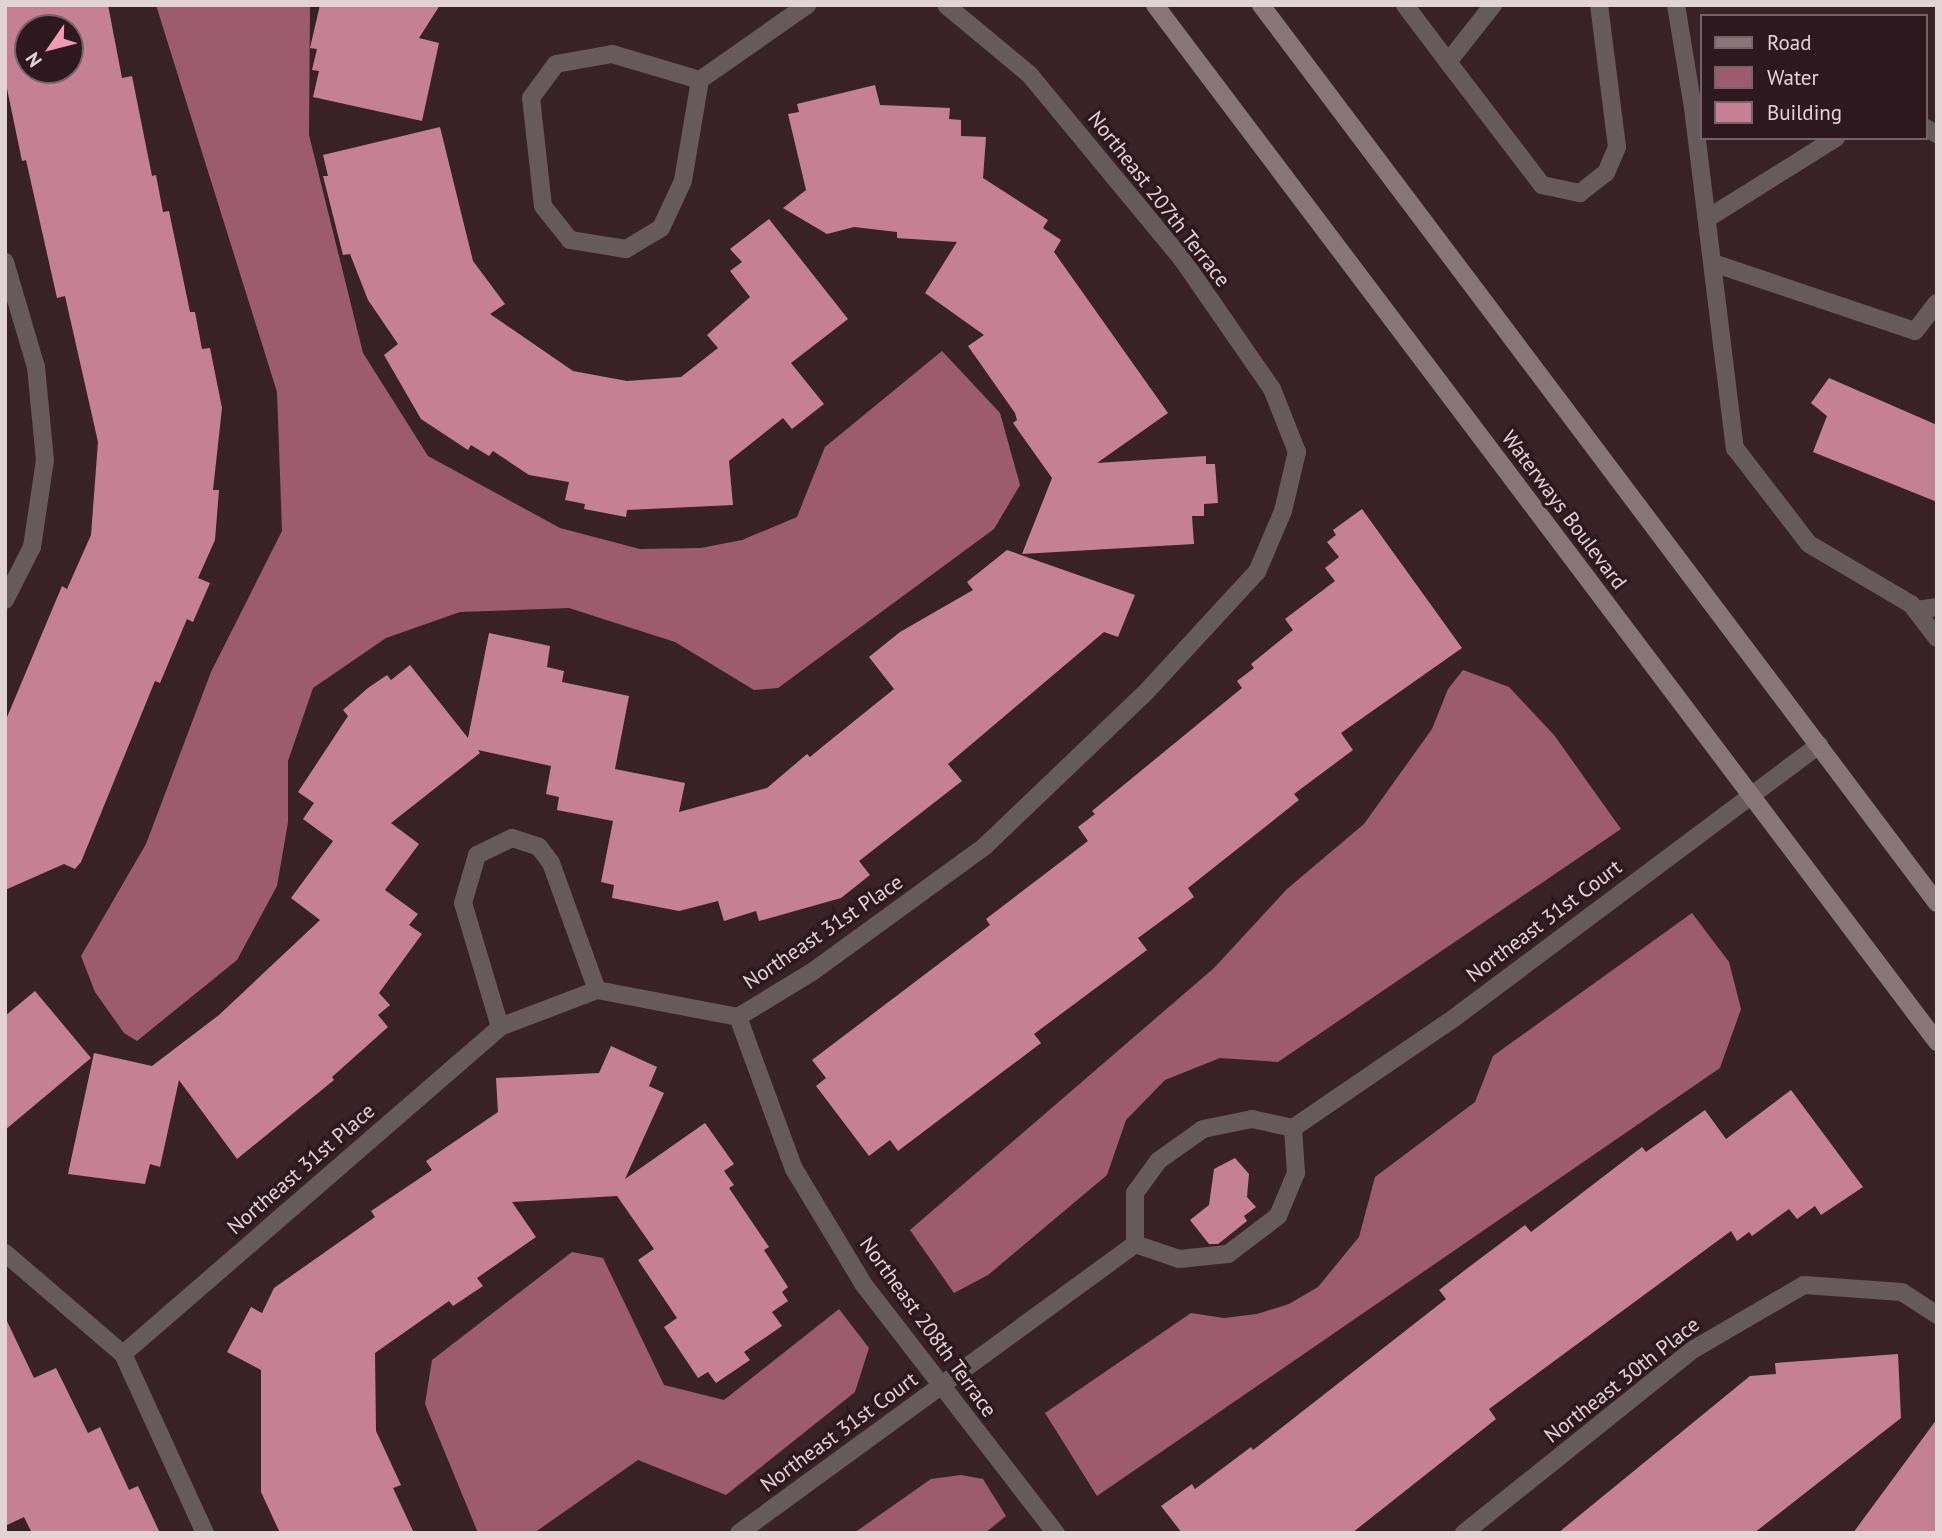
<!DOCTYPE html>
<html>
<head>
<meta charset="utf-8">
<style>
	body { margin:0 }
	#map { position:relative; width:1942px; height:1538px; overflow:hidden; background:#382228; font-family:"PT Sans",sans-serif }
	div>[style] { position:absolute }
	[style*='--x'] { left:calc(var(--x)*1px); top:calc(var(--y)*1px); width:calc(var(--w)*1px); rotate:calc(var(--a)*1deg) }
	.water>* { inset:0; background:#9d5b6f }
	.building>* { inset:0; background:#c68095 }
	.lane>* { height:18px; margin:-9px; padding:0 9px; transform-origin:9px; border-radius:9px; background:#665a5d }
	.street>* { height:18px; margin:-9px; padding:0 9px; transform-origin:9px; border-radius:9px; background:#665a5d }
	.secondary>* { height:18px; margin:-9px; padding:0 9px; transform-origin:9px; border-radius:9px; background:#88757a }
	span { translate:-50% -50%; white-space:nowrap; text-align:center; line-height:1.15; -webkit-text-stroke:7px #2e181f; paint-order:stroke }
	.street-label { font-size:21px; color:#e2d3d7 }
	.frame { position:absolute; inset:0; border:7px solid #e2d3d7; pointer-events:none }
	.legend { position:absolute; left:1700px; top:14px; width:228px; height:126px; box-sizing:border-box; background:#2e181f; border:2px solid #766369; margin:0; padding:9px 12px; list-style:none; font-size:21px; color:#e2d3d7 }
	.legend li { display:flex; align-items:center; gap:14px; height:35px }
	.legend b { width:35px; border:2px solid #766369 }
	.north { position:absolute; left:14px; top:14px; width:70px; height:70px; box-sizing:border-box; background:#2e181f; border:2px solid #766369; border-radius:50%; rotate:235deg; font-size:19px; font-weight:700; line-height:28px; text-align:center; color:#e2d3d7 }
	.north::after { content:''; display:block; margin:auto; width:24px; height:32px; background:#f19ab4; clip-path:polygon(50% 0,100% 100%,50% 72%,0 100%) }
</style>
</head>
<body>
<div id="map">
	<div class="water">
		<div style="clip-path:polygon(156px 5px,310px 5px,309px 135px,363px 353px,428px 456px,560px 528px,640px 549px,701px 548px,742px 540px,797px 517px,825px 447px,942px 351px,1000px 413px,1020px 485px,994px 529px,778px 688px,754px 690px,675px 642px,569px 608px,460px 612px,386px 638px,313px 688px,288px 761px,288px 822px,277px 886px,237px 960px,137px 1041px,124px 1033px,95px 992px,81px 956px,146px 844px,211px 672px,282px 531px,277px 392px)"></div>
		<div style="clip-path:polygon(1463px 670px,1509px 687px,1554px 735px,1621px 829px,1278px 1062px,1220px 1058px,1165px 1080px,1126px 1120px,1107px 1175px,988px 1275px,954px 1293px,910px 1230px,1214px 968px,1287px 889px,1364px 824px,1432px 729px,1448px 689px)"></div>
		<div style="clip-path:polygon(1692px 913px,1729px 962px,1741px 1009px,1720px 1068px,1097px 1496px,1045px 1413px,1191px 1313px,1224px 1318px,1257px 1314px,1289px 1304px,1318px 1287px,1359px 1237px,1375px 1177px,1475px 1102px,1493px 1056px)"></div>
		<div style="clip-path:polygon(572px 1252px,603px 1258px,664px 1385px,724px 1400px,839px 1309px,869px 1348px,855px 1392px,726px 1495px,638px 1460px,534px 1533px,478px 1533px,425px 1404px,432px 1360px)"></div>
		<div style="clip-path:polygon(961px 1475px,983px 1479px,1006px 1516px,985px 1533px,854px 1533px,931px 1479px)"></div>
	</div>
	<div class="building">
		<div style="clip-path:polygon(evenodd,5px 5px,108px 5px,122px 78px,132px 76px,152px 176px,156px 175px,163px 212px,169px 211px,190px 312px,195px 312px,202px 349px,210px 348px,222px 408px,213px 490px,219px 490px,215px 540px,198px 578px,210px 583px,193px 622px,187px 619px,160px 683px,155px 681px,81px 862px,75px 869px,64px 864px,5px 890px,5px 722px,62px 586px,67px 589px,91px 535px,98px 442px,65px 296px,57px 298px,26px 160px,22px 161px,5px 79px,5px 5px,28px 28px,70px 28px,70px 70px,28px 70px,28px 28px)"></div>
		<div style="clip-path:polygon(320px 5px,440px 5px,419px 38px,439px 43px,422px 121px,313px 97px,319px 71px,312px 70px,317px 49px,310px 48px)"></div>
		<div style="clip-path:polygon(875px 85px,880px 105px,950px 108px,949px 119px,961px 120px,961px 136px,986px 137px,983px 178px,1048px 220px,1043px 228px,1061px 240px,1054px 252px,1168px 413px,1097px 463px,1206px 456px,1206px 464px,1215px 464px,1218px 503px,1204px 504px,1204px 516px,1192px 516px,1194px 544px,1022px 554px,1052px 478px,1013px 423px,1017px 420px,1015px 413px,968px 346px,984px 335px,925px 293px,957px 242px,897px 238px,897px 232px,854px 227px,827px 234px,783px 208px,806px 190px,788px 114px,799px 112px,797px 104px)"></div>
		<div style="clip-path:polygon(440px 127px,473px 261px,505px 304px,490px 314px,573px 371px,627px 381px,681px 377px,718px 348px,707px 335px,750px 297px,730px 271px,742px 262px,730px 249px,769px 219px,848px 319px,791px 363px,824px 404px,792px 429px,783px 418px,729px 461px,733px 505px,627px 510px,626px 517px,584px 509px,585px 504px,565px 500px,569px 482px,529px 475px,493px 451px,489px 456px,471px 445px,468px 450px,421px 419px,384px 355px,398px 344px,368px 300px,350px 254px,343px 255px,323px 176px,328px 176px,323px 155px)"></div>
		<div style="clip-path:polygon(1829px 378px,1937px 425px,1937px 502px,1813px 452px,1827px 416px,1811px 403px)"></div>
		<div style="clip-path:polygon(1362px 509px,1462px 648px,1341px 733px,1353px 750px,1294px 794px,1299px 800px,1188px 888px,1194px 897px,1138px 938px,1147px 950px,1034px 1034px,1041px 1043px,898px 1151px,890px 1140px,869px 1156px,816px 1086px,826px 1078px,812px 1060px,990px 925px,986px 919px,1088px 841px,1078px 827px,1095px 814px,1092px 811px,1242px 688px,1237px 681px,1254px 668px,1251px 664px,1293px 630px,1285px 619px,1335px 581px,1325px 568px,1339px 557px,1327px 542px,1336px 535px,1333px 530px)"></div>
		<div style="clip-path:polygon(1007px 550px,1135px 595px,1118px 637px,1104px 632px,948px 764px,962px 781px,859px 861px,870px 875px,841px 898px,759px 921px,756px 911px,724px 921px,718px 901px,679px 911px,612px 898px,614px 885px,601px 882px,613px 821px,557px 810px,559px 797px,546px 794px,551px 766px,478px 750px,480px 753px,391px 823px,419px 844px,385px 890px,418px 914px,409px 925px,422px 934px,379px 993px,390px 1005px,378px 1015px,388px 1027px,332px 1077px,334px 1080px,237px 1159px,179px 1080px,160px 1167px,150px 1164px,145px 1184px,68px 1174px,94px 1053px,152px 1066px,219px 1015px,320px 920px,291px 898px,333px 841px,303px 819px,314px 803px,298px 792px,348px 716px,343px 710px,368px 688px,387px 675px,391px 680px,410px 665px,468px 738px,489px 633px,550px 646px,547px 667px,564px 671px,562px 682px,629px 696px,615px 769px,685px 783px,679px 812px,767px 788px,807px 754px,810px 757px,822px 747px,894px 689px,869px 657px,900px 632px,973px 590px,967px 582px)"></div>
		<div style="clip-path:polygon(35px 991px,91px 1058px,5px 1130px,5px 1016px)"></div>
		<div style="clip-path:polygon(611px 1046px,657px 1067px,649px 1086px,664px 1093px,625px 1179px,705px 1123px,734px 1164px,724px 1171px,734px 1185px,729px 1188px,769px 1247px,764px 1250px,788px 1287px,782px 1292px,788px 1301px,772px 1312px,782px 1326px,744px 1352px,750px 1360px,716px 1383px,708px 1372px,698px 1378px,664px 1327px,677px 1318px,638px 1260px,654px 1249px,617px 1196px,512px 1202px,536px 1237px,477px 1278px,483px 1286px,453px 1306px,449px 1301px,375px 1353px,376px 1431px,401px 1485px,393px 1488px,414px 1533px,280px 1533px,261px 1492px,261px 1370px,227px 1352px,251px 1307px,262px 1313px,274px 1288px,375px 1217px,371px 1211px,432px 1170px,426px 1161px,498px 1112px,496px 1078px,599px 1073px)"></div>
		<div style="clip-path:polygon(1791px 1090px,1863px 1187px,1821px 1215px,1815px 1206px,1797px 1219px,1789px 1209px,1752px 1236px,1749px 1232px,1737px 1241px,1731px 1231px,1489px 1409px,1496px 1419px,1352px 1533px,1182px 1533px,1161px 1506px,1192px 1484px,1195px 1489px,1251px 1447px,1253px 1450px,1446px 1299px,1439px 1290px,1469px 1267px,1525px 1225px,1531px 1232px,1642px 1147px,1646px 1152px,1705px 1110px,1726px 1139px)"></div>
		<div style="clip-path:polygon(1235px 1158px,1249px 1174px,1247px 1197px,1256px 1207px,1244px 1216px,1247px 1221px,1218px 1244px,1209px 1244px,1190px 1220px,1209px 1205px,1214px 1169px)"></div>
		<div style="clip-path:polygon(5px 1317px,34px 1378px,56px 1368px,88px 1433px,100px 1427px,129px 1490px,138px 1486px,160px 1533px,32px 1533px,24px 1517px,5px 1526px)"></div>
		<div style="clip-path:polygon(1898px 1354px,1901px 1418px,1754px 1533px,1558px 1533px,1750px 1376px,1776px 1374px,1775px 1363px)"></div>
		<div style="clip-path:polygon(1937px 1419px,1937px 1533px,1853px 1533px)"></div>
	</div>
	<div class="lane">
		<div style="--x:1405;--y:5;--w:71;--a:53"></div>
		<div style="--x:1448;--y:62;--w:73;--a:-51.7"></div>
		<div style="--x:1676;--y:5;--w:104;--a:80.6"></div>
		<div style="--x:1693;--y:108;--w:343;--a:83"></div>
		<div style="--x:1735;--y:448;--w:121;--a:52.4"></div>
		<div style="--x:1809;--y:544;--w:118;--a:30.5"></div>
		<div style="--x:1911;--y:604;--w:43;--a:52.6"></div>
		<div style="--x:1448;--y:62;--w:155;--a:52.6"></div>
		<div style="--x:1542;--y:185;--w:39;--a:12"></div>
		<div style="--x:1580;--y:193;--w:33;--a:-38"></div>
		<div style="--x:1606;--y:173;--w:28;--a:-67"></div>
		<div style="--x:1617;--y:147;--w:143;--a:-97.2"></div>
		<div style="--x:1926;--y:128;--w:13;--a:29"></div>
		<div style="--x:1708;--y:218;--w:151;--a:-32"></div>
		<div style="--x:1713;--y:263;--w:213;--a:18.6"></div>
		<div style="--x:1915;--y:331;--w:36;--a:-52"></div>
		<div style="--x:1916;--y:610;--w:21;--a:-8"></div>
		<div style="--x:500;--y:1027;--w:129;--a:-106.6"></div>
		<div style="--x:463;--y:903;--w:50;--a:-73.7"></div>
		<div style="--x:477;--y:855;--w:39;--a:-26"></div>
		<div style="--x:512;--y:838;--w:28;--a:18"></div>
		<div style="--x:539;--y:847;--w:20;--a:53"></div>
		<div style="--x:551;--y:863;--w:135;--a:70.1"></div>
	</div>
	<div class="street">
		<div style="--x:612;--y:54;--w:92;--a:16.5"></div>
		<div style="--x:700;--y:80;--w:102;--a:99.6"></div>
		<div style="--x:683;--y:181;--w:52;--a:115.1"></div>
		<div style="--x:661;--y:228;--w:41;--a:149"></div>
		<div style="--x:626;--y:249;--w:57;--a:-170.9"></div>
		<div style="--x:570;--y:240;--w:43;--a:-128.5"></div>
		<div style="--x:543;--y:206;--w:109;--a:-96.3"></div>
		<div style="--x:531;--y:98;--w:42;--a:-53.7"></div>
		<div style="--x:556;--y:64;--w:57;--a:-10.1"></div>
		<div style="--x:700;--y:80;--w:131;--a:-35"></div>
		<div style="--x:5;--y:262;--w:109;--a:73.6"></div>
		<div style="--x:36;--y:367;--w:93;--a:84.5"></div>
		<div style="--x:45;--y:460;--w:88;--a:98.5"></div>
		<div style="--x:32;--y:547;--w:59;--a:117"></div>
		<div style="--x:738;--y:1017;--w:162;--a:69.8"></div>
		<div style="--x:794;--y:1169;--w:135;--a:58.9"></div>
		<div style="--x:864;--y:1285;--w:314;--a:52.3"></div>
		<div style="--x:1135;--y:1244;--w:51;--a:-90"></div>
		<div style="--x:1135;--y:1193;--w:39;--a:-54"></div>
		<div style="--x:1158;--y:1161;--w:55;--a:-35.4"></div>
		<div style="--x:1203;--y:1129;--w:50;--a:-11.5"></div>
		<div style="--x:1252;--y:1119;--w:42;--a:12.4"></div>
		<div style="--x:1293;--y:1128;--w:195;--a:-34.3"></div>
		<div style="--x:1454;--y:1018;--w:456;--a:-36.8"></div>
		<div style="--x:1135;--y:1244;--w:46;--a:18.8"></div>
		<div style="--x:1179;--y:1259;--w:49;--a:-5.8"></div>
		<div style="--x:1228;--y:1254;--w:63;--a:-37.2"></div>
		<div style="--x:1278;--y:1216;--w:47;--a:-67.3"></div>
		<div style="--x:1296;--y:1173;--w:45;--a:-93.8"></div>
		<div style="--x:5;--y:1253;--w:155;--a:40.6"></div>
		<div style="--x:123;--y:1354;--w:197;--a:65.4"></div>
		<div style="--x:123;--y:1354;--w:499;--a:-40.9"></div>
		<div style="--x:500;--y:1027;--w:104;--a:-20.9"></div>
		<div style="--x:597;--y:990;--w:144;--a:10.8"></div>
		<div style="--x:738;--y:1017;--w:87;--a:-31.3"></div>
		<div style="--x:812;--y:972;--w:213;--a:-36"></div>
		<div style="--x:984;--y:847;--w:226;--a:-43.7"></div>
		<div style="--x:1147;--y:691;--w:162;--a:-47.3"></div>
		<div style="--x:1257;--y:572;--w:66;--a:-66.9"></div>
		<div style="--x:1283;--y:511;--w:61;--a:-76.7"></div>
		<div style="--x:1297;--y:452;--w:68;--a:-111.6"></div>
		<div style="--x:1272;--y:389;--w:158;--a:-124.7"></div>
		<div style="--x:1182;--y:259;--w:239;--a:-129.6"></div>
		<div style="--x:1030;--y:75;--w:109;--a:-140.2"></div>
		<div style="--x:739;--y:1533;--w:490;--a:-36.1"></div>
		<div style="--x:1464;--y:1533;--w:295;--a:-38.7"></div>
		<div style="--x:1694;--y:1349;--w:127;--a:-30.2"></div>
		<div style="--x:1804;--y:1285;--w:98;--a:4.1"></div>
		<div style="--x:1902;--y:1292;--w:42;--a:33.3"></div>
	</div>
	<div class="secondary">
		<div style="--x:1155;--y:5;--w:1299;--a:52.98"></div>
		<div style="--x:1261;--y:5;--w:1124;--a:53.03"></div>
	</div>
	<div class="street-label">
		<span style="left:1159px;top:199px;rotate:52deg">Northeast 207th Terrace</span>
		<span style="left:1564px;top:510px;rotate:53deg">Waterways Boulevard</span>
		<span style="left:1544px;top:921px;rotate:-37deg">Northeast 31st Court</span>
		<span style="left:823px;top:932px;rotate:-34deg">Northeast 31st Place</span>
		<span style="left:301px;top:1169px;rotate:-41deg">Northeast 31st Place</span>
		<span style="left:928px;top:1327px;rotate:54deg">Northeast 208th Terrace</span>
		<span style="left:1622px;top:1380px;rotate:-38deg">Northeast 30th Place</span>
		<span style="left:839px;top:1432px;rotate:-36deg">Northeast 31st Court</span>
	</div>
	<div class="frame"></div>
	<ul class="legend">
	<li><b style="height:9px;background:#88757a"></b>Road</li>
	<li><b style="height:19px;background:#9d5b6f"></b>Water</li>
	<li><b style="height:19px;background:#c68095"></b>Building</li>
	</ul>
	<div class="north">N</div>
</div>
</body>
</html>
